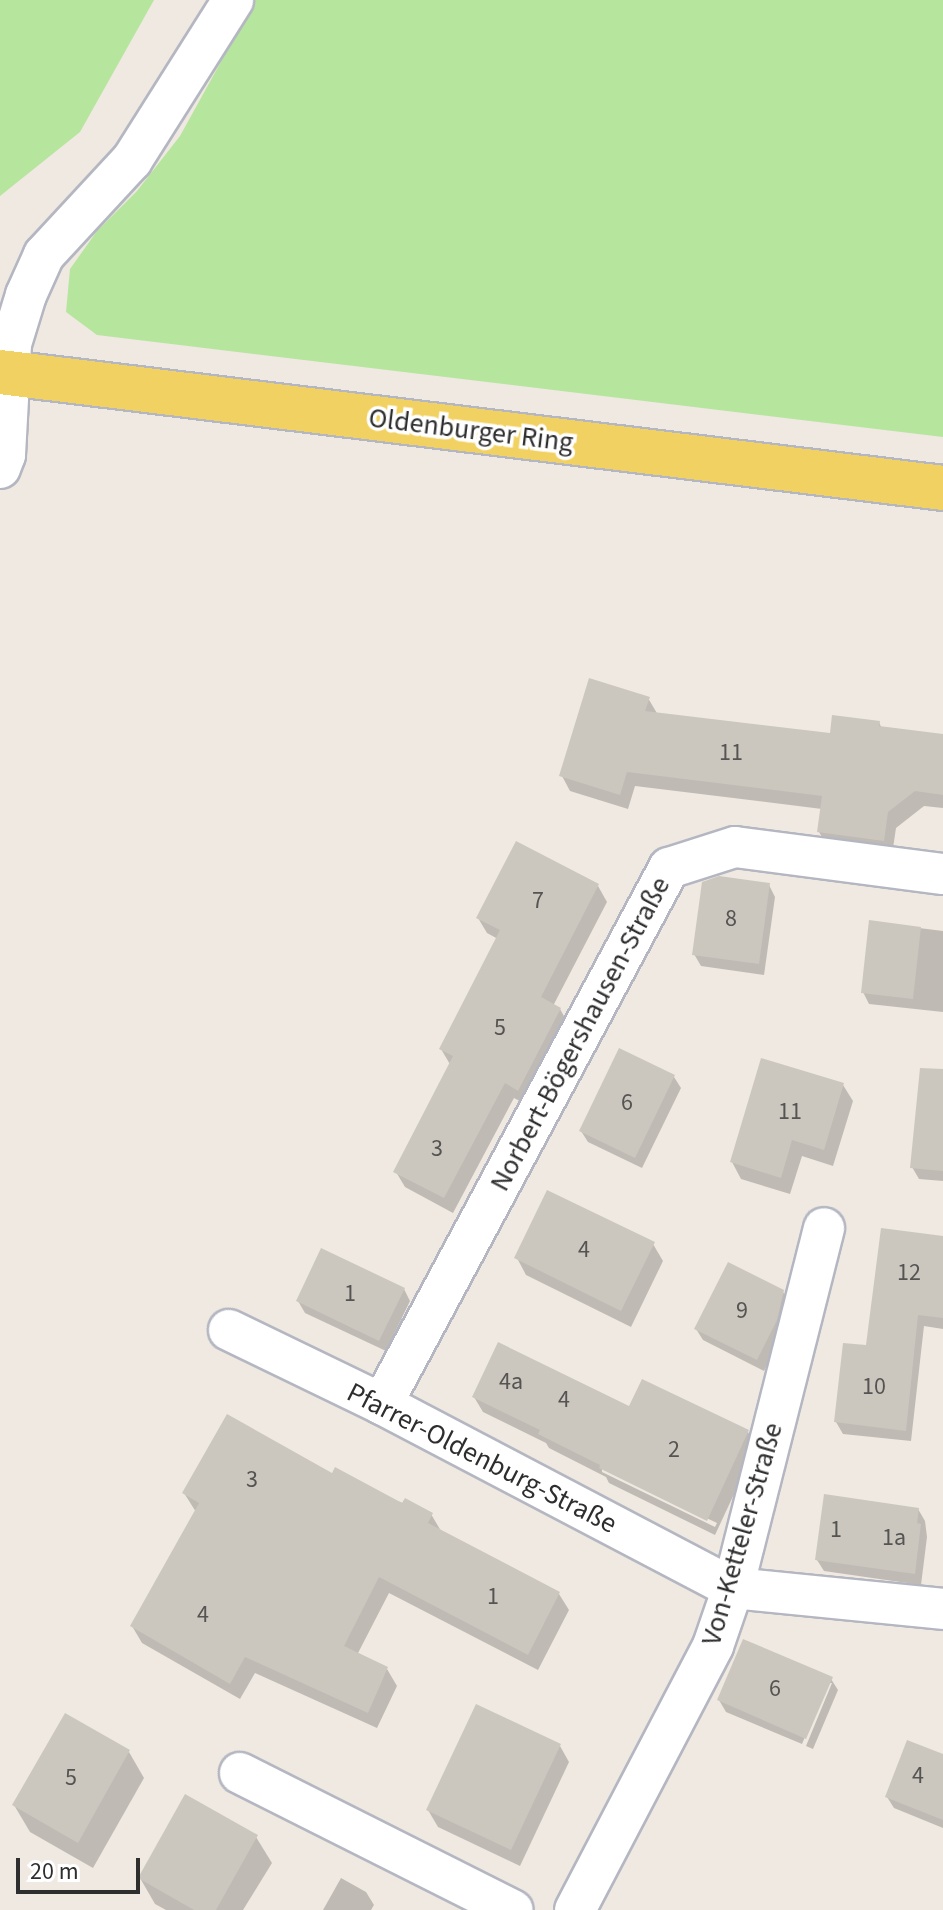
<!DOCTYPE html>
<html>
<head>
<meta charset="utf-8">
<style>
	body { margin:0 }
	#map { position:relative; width:943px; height:1910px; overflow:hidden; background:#efe9e1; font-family:"Source Sans 3",sans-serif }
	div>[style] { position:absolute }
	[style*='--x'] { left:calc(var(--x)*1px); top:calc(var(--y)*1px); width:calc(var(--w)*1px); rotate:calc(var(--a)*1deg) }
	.green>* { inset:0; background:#b6e59e }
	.shadow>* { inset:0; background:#0003 }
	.building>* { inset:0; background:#cbc7bf }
	.roads { filter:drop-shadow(2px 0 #b4b7c1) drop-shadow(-2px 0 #b4b7c1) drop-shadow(0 2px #b4b7c1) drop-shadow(0 -2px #b4b7c1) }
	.minor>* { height:40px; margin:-20px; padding:0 20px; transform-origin:20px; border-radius:20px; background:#fff }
	.major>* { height:44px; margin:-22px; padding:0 22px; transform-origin:22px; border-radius:22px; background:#f2d163 }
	span { translate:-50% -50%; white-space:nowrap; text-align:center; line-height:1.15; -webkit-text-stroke:7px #fff; paint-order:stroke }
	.number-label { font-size:24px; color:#555452 }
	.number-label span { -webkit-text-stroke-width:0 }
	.street-label { font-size:28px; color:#2e2e2e }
	.scale { position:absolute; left:16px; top:1858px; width:124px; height:36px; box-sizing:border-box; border:4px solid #2e2e2e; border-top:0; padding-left:10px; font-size:24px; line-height:28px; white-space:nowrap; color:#2e2e2e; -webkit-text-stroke:6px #fff; paint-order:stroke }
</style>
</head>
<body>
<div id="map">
	<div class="green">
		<div style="clip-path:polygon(0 0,154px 0,80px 132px,0 196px)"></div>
		<div style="clip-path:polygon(255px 0,943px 0,943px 437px,97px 335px,66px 312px,70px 269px,97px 231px,137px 191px,180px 136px)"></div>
	</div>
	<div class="shadow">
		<div style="clip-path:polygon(648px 698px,658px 715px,831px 735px,879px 722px,882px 729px,943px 736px,943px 808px,924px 806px,896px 828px,892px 855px,828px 847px,819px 832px,822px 809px,635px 786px,628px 809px,570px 791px,562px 776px)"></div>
		<div style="clip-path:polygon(769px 885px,775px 897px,764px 975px,701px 966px,694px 954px)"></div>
		<div style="clip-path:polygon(598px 886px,607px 902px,553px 1006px,560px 1009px,569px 1025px,527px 1105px,514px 1098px,453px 1213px,405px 1187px,396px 1172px,451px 1066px,441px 1049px,498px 939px,487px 933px,478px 918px)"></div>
		<div style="clip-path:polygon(871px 922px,943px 931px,943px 1012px,869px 1004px,863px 992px)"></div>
		<div style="clip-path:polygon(674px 1077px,681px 1088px,642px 1168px,588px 1142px,581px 1131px)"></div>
		<div style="clip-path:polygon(843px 1085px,853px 1101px,833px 1166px,802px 1156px,790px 1194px,741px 1179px,732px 1162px)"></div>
		<div style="clip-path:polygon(943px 1110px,943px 1181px,919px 1179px,912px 1167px)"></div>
		<div style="clip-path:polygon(943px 1238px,943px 1329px,924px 1326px,911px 1441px,843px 1434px,836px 1422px,868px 1348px)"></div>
		<div style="clip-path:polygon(653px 1244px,663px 1261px,631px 1327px,526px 1275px,517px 1258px)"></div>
		<div style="clip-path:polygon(404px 1289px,410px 1301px,386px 1351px,305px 1313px,298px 1301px)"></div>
		<div style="clip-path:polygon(783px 1292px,790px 1304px,783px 1333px,764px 1371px,703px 1340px,696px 1329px)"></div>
		<div style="clip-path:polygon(evenodd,474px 1397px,630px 1409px,748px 1432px,756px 1447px,715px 1535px,609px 1483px,606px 1477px,549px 1448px,546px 1443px,483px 1412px,474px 1397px,602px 1468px,717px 1523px,715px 1527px,602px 1472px,602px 1468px)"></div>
		<div style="clip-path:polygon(333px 1476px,431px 1514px,441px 1531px,559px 1594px,569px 1610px,538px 1670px,389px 1593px,357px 1655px,387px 1669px,397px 1686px,377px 1728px,255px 1673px,240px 1699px,142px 1643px,132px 1626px,196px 1512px,184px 1493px)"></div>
		<div style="clip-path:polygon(918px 1509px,925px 1521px,927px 1537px,921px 1585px,824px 1571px,817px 1560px)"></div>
		<div style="clip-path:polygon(831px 1679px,838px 1690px,813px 1749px,806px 1746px,832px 1683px,828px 1683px,802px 1744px,726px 1712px,719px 1700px)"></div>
		<div style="clip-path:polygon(560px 1746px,569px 1762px,520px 1866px,438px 1827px,428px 1810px)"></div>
		<div style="clip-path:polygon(129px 1752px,144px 1778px,93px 1868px,30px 1832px,14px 1805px)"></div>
		<div style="clip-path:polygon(943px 1756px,943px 1828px,894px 1808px,887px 1797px)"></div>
		<div style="clip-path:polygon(256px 1837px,272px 1863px,243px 1910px,166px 1910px,155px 1904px,140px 1878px)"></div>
		<div style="clip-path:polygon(341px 1878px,366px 1892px,374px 1905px,371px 1910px,323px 1910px)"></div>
	</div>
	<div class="building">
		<div style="clip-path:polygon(589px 678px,650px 697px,645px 711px,830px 733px,832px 715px,880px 721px,879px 726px,943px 734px,943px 795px,915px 791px,888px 812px,884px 841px,817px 832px,822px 796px,627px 772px,620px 795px,559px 776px)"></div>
		<div style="clip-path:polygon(516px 841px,599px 884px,541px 997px,561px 1008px,518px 1091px,505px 1083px,444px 1198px,393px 1172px,453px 1056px,439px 1049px,500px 930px,476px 918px)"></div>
		<div style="clip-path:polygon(719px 876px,770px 883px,759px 964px,692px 955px,702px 882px)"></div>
		<div style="clip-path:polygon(869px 920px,921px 927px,913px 999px,861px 993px)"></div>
		<div style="clip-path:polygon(619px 1048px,675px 1075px,635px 1158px,579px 1131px)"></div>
		<div style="clip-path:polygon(761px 1058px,844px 1083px,824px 1150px,792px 1140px,781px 1178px,730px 1162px)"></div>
		<div style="clip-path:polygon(920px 1068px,943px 1069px,943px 1171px,910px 1168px)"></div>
		<div style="clip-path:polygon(547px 1190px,655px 1242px,621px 1311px,514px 1258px)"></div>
		<div style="clip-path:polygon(881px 1228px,943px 1236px,943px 1318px,918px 1315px,906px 1431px,834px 1422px,843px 1343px,866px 1345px)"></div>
		<div style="clip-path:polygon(321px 1248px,405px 1288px,379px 1341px,296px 1301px)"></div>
		<div style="clip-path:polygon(728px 1262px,784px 1290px,777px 1320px,757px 1360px,694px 1329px)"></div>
		<div style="clip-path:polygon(498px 1342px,629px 1406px,642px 1379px,749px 1430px,707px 1521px,599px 1468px,600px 1465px,538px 1434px,540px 1430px,472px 1397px)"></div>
		<div style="clip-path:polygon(227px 1414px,332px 1473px,335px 1467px,402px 1503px,405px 1498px,433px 1513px,428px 1523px,560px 1592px,528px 1655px,379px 1577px,344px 1646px,388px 1667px,368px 1713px,245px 1657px,230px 1684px,130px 1626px,199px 1503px,182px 1493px)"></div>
		<div style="clip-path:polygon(824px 1494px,919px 1508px,917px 1523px,921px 1524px,915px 1574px,815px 1560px)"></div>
		<div style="clip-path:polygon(743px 1639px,833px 1677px,806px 1739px,717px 1700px)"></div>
		<div style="clip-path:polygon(476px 1704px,561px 1744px,511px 1850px,426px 1810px)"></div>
		<div style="clip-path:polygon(65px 1713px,130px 1750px,78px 1843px,12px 1805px)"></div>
		<div style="clip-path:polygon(907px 1740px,943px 1754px,943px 1820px,885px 1797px)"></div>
		<div style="clip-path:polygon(185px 1794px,258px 1835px,216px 1910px,194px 1910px,138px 1878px)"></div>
	</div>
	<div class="roads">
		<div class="minor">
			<div style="--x:0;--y:468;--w:14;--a:-69"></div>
			<div style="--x:5;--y:455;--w:111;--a:-86.9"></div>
			<div style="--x:11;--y:344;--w:51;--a:-73"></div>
			<div style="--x:26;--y:295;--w:44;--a:-65.8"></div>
			<div style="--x:44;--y:255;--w:129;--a:-47.2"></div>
			<div style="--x:132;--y:160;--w:189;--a:-57.7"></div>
			<div style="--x:229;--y:1330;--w:170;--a:25.8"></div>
			<div style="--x:382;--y:1404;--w:396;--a:27.7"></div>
			<div style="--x:733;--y:1588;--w:211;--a:5.7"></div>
			<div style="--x:382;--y:1404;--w:608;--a:-61.83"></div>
			<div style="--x:669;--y:868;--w:69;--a:-17.7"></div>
			<div style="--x:735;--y:847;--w:210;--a:7.4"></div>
			<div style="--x:240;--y:1773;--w:305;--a:26.7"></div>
			<div style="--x:575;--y:1910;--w:298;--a:-62.4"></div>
			<div style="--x:713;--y:1646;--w:61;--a:-71"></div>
			<div style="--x:733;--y:1588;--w:371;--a:-75.8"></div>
		</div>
		<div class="major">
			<div style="--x:0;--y:372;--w:950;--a:7.01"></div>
		</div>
	</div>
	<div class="number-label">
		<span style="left:731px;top:753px">11</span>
		<span style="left:538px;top:901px">7</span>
		<span style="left:731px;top:919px">8</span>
		<span style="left:500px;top:1028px">5</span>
		<span style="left:627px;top:1103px">6</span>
		<span style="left:790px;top:1112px">11</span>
		<span style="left:437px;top:1149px">3</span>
		<span style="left:584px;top:1250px">4</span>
		<span style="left:909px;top:1273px">12</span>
		<span style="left:350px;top:1294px">1</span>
		<span style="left:742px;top:1311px">9</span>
		<span style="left:511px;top:1382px">4a</span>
		<span style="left:874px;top:1387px">10</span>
		<span style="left:564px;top:1400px">4</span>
		<span style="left:674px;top:1450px">2</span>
		<span style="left:252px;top:1480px">3</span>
		<span style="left:836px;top:1530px">1</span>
		<span style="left:894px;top:1538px">1a</span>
		<span style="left:493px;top:1597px">1</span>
		<span style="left:203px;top:1615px">4</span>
		<span style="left:775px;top:1689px">6</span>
		<span style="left:918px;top:1776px">4</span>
		<span style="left:71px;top:1778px">5</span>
	</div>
	<div class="street-label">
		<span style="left:471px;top:430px;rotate:7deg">Oldenburger Ring</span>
		<span style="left:580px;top:1034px;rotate:-62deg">Norbert-Bögershausen-Straße</span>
		<span style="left:482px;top:1458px;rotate:27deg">Pfarrer-Oldenburg-Straße</span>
		<span style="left:742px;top:1534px;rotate:-74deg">Von-Ketteler-Straße</span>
	</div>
	<div class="scale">20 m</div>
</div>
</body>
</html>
